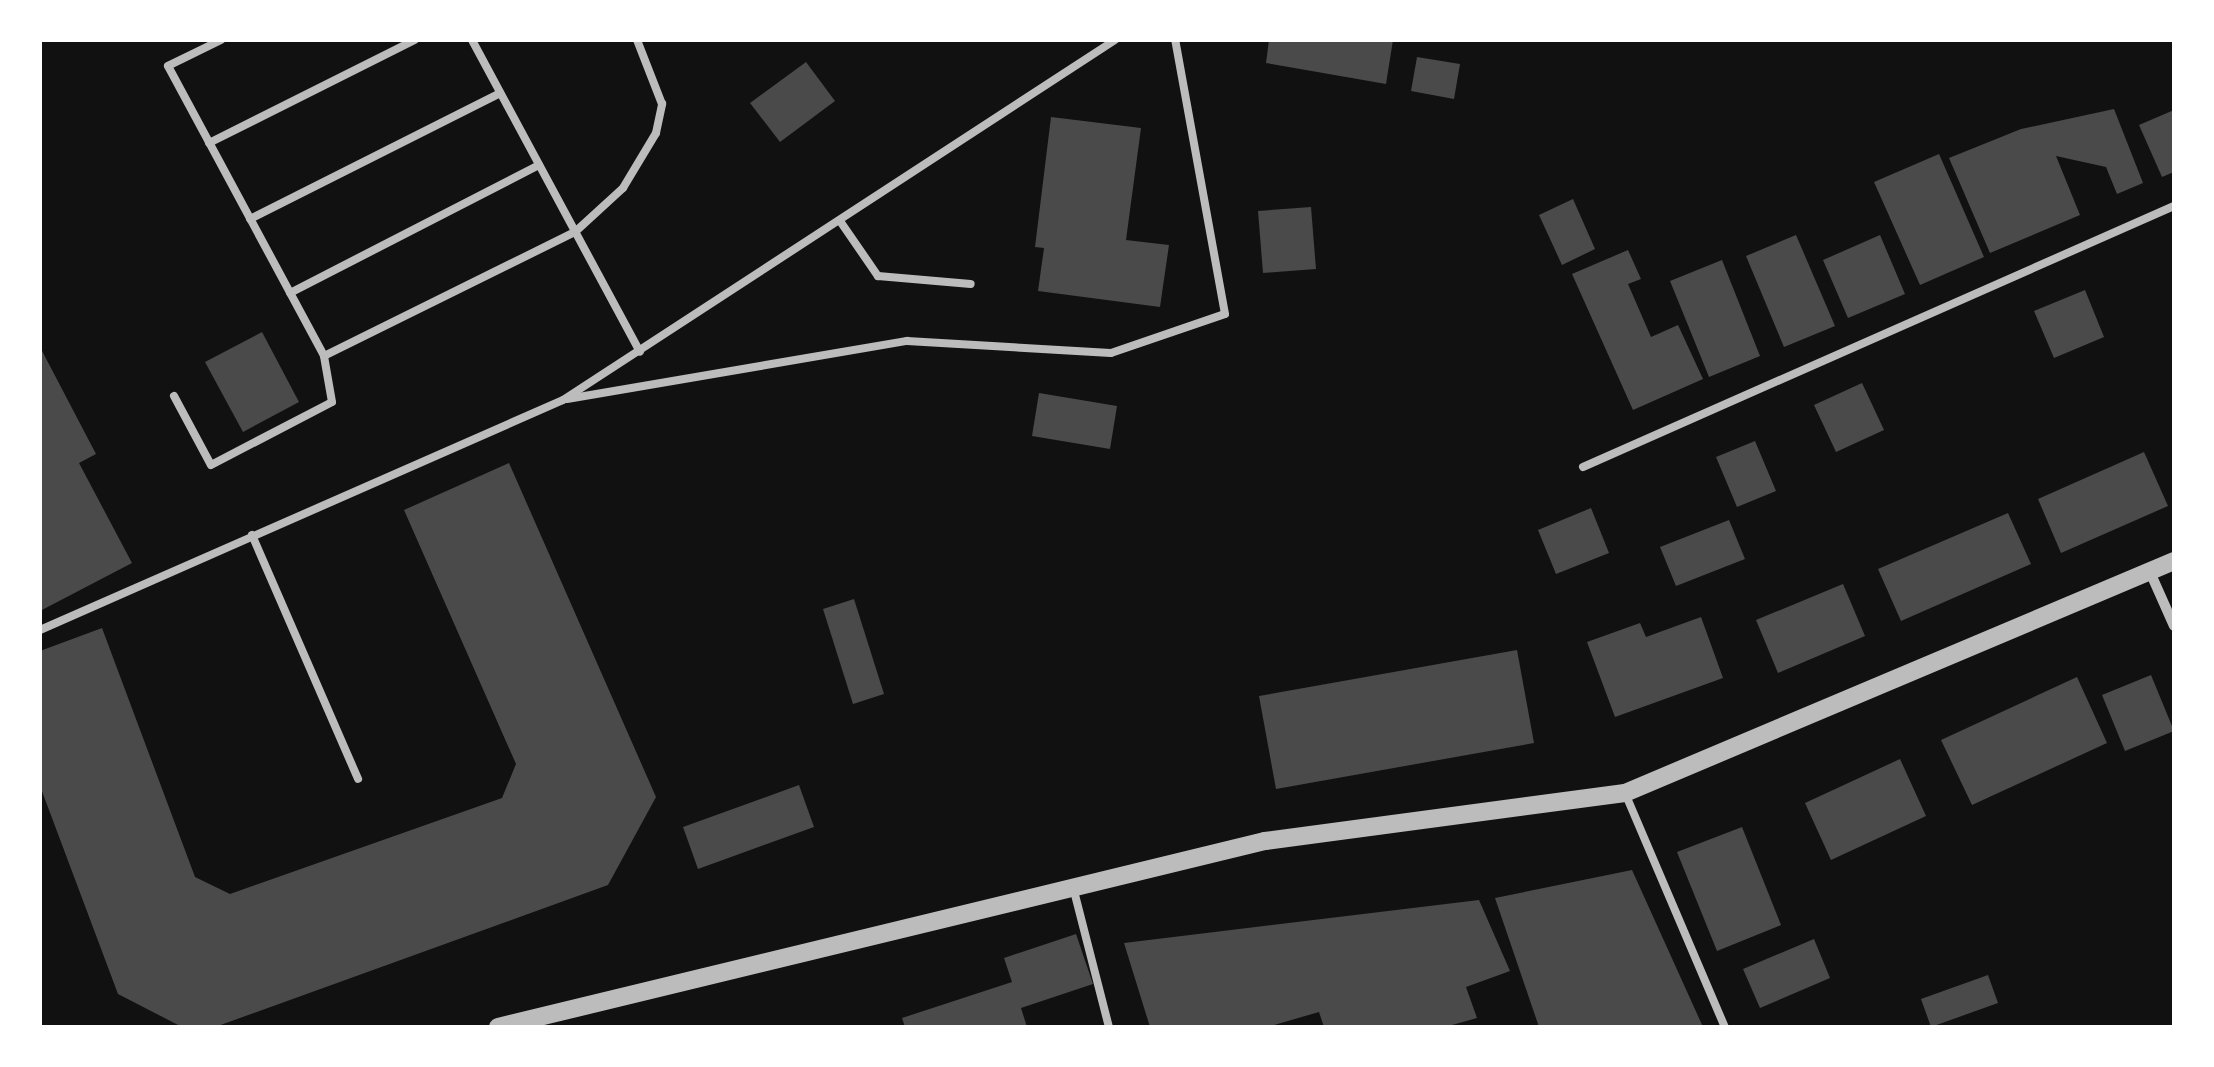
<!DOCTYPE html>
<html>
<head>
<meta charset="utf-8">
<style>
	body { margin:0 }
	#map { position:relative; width:2214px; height:1067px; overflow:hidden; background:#111; font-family:Ubuntu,sans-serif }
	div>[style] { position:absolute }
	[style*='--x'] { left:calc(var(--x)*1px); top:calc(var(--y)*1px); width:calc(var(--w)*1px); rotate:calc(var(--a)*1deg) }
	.building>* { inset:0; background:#4a4a4a }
	.service>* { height:8px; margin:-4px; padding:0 4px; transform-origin:4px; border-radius:4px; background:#bcbcbc }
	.minor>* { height:10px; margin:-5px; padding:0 5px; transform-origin:5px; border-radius:5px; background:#bcbcbc }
	.tertiary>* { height:18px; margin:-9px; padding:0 9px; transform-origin:9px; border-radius:9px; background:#bcbcbc }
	span { translate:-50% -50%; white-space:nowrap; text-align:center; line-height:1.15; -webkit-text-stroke:9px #fff; paint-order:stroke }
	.frame { position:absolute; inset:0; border:42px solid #fff; pointer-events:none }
</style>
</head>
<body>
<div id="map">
	<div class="building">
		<div style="clip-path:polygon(1269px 40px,1393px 40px,1386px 84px,1266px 63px)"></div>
		<div style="clip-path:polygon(1417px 57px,1460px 64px,1454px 99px,1411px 91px)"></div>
		<div style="clip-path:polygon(806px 62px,835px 101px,780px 142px,750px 103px)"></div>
		<div style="clip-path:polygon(2114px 109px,2143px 183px,2117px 194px,2106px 167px,2056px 156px,2080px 215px,1990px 253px,1949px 158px,2021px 129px)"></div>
		<div style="clip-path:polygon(2174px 110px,2174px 172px,2162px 177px,2139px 125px)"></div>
		<div style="clip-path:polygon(1051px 117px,1141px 128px,1126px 240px,1169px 245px,1160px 307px,1038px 291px,1044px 248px,1035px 247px)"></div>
		<div style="clip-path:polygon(1939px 154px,1984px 257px,1920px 285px,1874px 182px)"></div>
		<div style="clip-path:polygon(1573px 199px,1595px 249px,1562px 265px,1539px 215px)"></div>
		<div style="clip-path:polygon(1311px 207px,1316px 269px,1263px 273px,1258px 211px)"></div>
		<div style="clip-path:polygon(1796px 235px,1835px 326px,1784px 347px,1746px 256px)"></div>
		<div style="clip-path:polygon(1880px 235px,1905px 294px,1848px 318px,1823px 260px)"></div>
		<div style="clip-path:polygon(1628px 250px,1641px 279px,1628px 284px,1651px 337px,1678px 325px,1703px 379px,1633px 410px,1572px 274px)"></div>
		<div style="clip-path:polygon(1722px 260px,1760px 356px,1709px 377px,1670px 281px)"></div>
		<div style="clip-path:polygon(2085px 290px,2104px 337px,2054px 358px,2034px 311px)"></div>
		<div style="clip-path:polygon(262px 332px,299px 402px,243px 432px,205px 362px)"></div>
		<div style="clip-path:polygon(40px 347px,96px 454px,79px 463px,132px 563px,40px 611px)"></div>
		<div style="clip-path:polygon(1862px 383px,1884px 430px,1836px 452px,1814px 405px)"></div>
		<div style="clip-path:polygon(1039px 393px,1117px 406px,1110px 449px,1032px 436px)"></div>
		<div style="clip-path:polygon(1755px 441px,1776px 491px,1737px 507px,1716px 457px)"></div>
		<div style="clip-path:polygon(2144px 452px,2168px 506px,2061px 553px,2038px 499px)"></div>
		<div style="clip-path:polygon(509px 463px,656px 797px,608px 885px,215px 1027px,182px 1027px,118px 994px,40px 786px,40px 651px,102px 628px,195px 877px,230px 894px,502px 798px,516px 764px,404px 510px)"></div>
		<div style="clip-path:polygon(1591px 508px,1609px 553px,1556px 574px,1538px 530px)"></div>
		<div style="clip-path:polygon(2008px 513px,2031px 564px,1901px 621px,1878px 569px)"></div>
		<div style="clip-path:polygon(1729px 520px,1745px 559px,1676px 586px,1660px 547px)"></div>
		<div style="clip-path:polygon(1843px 584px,1865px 636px,1778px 673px,1756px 620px)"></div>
		<div style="clip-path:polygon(854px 599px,884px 694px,853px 704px,823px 609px)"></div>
		<div style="clip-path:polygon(1701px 617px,1723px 678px,1615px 717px,1587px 642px,1640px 623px,1646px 637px)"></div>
		<div style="clip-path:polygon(1517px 650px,1534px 743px,1276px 789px,1259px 696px)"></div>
		<div style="clip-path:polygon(2151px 675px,2174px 731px,2125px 751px,2102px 695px)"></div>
		<div style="clip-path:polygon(2077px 677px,2107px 743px,1972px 805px,1941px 740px)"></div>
		<div style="clip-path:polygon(1900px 759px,1926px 816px,1831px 860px,1805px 803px)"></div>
		<div style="clip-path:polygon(799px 785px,814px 827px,698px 869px,683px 827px)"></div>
		<div style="clip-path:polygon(1742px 827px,1781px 925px,1717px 951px,1677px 852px)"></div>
		<div style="clip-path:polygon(1632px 870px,1703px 1027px,1539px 1027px,1495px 898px)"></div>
		<div style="clip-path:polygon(1479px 900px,1510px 971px,1466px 987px,1477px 1018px,1445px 1027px,1324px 1027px,1319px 1012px,1267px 1027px,1150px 1027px,1124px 943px)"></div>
		<div style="clip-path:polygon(1076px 934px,1093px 984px,1021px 1008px,1027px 1027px,905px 1027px,902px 1018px,1012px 982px,1004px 958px)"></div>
		<div style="clip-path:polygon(1814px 939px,1830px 978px,1760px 1008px,1743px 969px)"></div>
		<div style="clip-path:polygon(1988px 975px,1998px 1003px,1931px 1027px,1921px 999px)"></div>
	</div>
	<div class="service">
		<div style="--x:221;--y:40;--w:59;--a:153.9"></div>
		<div style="--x:168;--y:66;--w:329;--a:61.7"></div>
		<div style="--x:324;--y:356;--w:280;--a:-26.3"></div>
		<div style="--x:575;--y:232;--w:65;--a:-42.5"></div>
		<div style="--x:623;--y:188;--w:64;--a:-59"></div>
		<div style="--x:656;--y:133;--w:30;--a:-78"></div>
		<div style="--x:662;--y:104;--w:69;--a:-111.3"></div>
		<div style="--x:472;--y:40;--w:354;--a:61.7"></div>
		<div style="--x:209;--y:143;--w:230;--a:-26.6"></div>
		<div style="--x:250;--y:219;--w:280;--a:-26.7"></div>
		<div style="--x:840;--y:221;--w:67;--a:55.4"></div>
		<div style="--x:878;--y:276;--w:93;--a:4.9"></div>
		<div style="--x:290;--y:293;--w:280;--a:-27.2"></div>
		<div style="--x:174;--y:396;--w:78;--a:61.8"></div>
		<div style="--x:211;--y:465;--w:136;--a:-27.5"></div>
		<div style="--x:332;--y:402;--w:47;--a:-99.9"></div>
		<div style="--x:567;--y:399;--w:345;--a:-9.7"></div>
		<div style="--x:907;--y:341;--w:204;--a:3.4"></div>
		<div style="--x:1111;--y:353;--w:120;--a:-18.9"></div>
		<div style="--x:1225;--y:314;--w:279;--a:-100.3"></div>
		<div style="--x:1583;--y:467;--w:646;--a:-23.83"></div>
		<div style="--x:252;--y:535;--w:266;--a:66.5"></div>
		<div style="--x:40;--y:630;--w:571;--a:-23.74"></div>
		<div style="--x:563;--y:400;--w:659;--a:-33.11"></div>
		<div style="--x:1625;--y:793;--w:254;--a:66.9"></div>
		<div style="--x:1073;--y:887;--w:145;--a:75.6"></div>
	</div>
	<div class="minor">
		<div style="--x:2150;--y:572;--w:59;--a:66"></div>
	</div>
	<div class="tertiary">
		<div style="--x:498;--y:1027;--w:789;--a:-13.63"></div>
		<div style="--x:1265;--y:841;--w:363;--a:-7.6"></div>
		<div style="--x:1625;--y:793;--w:596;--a:-22.91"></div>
	</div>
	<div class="frame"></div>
</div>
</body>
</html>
